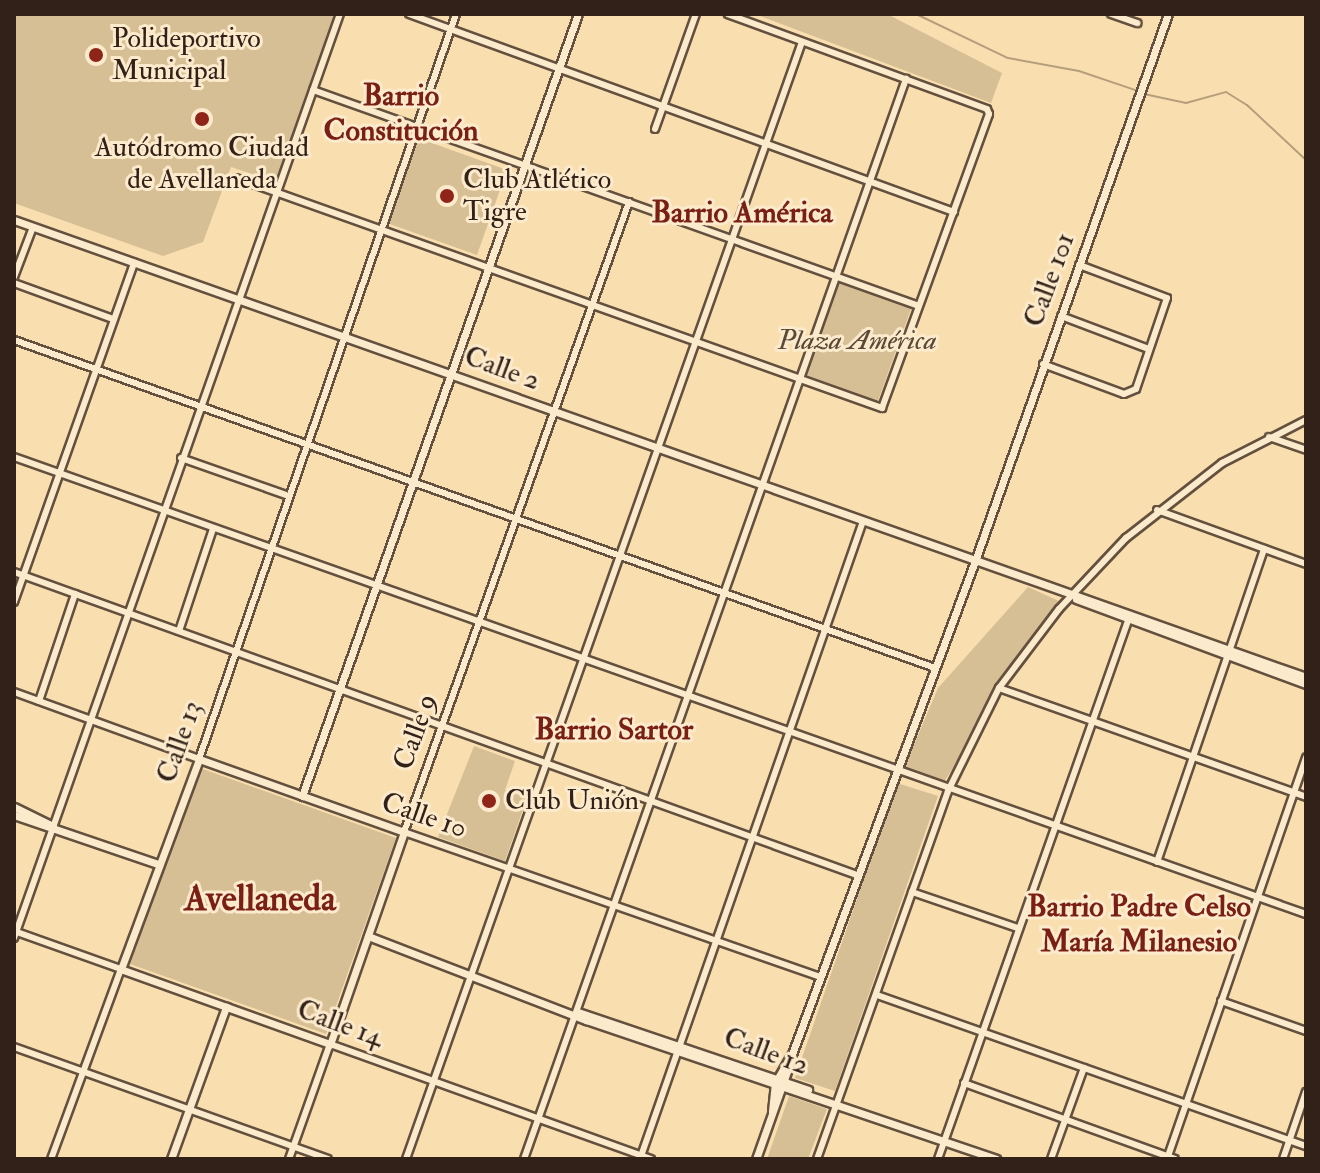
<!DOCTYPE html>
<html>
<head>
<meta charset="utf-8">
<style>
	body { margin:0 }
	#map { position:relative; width:1320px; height:1173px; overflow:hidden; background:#f9dfaf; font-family:"IM FELL Double Pica",serif }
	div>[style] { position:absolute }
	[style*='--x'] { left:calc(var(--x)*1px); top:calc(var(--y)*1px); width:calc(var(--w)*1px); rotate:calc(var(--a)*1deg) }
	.green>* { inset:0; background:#d7bf95 }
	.stream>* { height:2px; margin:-1px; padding:0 1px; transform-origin:1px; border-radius:1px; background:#b59e7c }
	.roads { filter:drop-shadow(2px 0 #64503e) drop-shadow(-2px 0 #64503e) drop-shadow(0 2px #64503e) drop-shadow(0 -2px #64503e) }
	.minor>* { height:6px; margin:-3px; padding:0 3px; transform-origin:3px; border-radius:3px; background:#fbeacb }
	.tertiary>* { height:7px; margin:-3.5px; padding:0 3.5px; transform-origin:3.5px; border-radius:3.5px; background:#fbeacb }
	.dots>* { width:22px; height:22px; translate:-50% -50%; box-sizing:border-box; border:4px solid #fbeacb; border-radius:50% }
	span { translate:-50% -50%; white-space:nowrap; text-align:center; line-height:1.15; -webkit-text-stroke:6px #fbeacb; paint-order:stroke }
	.poi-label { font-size:28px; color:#322118 }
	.left { translate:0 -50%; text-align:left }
	.street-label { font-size:28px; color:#322118 }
	.park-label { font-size:28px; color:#5b4837; font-style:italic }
	.neighbourhood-label { font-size:30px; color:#7a1f14; font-weight:700 }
	.district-label { font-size:36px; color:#7a1f14; font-weight:700 }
	.frame { position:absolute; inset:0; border:16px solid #322118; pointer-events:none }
</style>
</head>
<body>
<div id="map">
	<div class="green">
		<div style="clip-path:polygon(14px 14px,337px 14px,277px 182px,231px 167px,203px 242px,163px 256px,14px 203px)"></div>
		<div style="clip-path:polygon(755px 14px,887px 14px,1002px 73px,991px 103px)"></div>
		<div style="clip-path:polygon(418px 138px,507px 170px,477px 255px,387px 223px)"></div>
		<div style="clip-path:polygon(836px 282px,911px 309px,878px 401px,803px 374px)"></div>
		<div style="clip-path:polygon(1028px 587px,1059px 601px,944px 782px,904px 768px,938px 688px)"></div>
		<div style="clip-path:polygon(474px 746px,515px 761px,505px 790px,527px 798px,505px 861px,438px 837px)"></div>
		<div style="clip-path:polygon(200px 768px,396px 838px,326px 1034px,130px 964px)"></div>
		<div style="clip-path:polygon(897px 783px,938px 796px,835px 1091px,795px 1078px)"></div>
		<div style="clip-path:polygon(789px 1096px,827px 1109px,808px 1159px,767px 1159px)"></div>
	</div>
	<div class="stream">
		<div style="--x:916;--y:14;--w:102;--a:25.6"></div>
		<div style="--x:1008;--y:58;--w:72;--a:10.4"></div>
		<div style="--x:1079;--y:71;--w:62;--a:18.7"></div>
		<div style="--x:1144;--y:94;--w:43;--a:12.1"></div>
		<div style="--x:1186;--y:103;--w:41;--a:-15.4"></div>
		<div style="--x:1226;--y:92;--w:25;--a:32"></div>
		<div style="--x:1247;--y:105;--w:81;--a:43"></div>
	</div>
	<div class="roads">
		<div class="minor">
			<div style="--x:409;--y:14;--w:580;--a:19.97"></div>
			<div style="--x:1111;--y:14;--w:28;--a:19"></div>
			<div style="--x:313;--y:90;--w:643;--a:19.62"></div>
			<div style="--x:655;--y:129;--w:122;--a:-70.4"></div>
			<div style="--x:236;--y:178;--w:686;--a:19.6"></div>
			<div style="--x:882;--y:408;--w:313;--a:-70"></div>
			<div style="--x:989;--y:114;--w:5;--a:-112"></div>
			<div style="--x:987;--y:109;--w:276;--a:-159.9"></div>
			<div style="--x:629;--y:202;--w:669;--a:109.65"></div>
			<div style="--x:404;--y:832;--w:441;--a:19.2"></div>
			<div style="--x:14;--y:277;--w:53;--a:-69.2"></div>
			<div style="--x:14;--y:283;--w:105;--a:20"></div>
			<div style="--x:1061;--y:316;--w:94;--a:20.6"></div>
			<div style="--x:14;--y:340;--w:978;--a:19.6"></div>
			<div style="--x:1043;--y:364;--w:86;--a:20.3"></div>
			<div style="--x:1124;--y:394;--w:13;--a:-23"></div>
			<div style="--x:1136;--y:389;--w:96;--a:-71.2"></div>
			<div style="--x:1167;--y:298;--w:94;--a:-159.4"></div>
			<div style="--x:1269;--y:437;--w:39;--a:19"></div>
			<div style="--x:14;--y:457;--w:1370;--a:19.48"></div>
			<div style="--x:181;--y:458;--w:111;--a:19.4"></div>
			<div style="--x:1157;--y:510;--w:158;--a:19.9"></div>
			<div style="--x:14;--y:572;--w:896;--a:19.77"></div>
			<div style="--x:14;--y:602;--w:360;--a:-70.5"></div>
			<div style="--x:179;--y:631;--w:108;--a:-71.6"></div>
			<div style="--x:999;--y:688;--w:326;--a:19.5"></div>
			<div style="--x:14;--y:692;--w:197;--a:19.9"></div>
			<div style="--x:199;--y:759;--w:788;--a:-70.97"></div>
			<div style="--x:39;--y:701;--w:113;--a:-71.4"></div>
			<div style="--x:1157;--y:862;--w:331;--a:-71.1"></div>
			<div style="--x:912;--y:892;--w:112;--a:18.8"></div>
			<div style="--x:14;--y:931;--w:114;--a:19.6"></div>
			<div style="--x:121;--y:969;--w:202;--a:110.2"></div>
			<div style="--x:14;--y:938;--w:980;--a:-70.57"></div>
			<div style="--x:877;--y:995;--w:455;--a:19.4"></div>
			<div style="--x:1221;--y:1001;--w:90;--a:19.4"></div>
			<div style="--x:14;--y:1047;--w:333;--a:19.6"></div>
			<div style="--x:964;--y:1083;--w:224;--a:19.8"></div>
			<div style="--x:289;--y:1159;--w:122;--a:-70.4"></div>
			<div style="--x:330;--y:1044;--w:341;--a:19.7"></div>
			<div style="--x:406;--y:1159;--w:1185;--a:-70.48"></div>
			<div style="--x:524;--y:1159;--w:1146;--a:-70.52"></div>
			<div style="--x:640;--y:1159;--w:676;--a:-70.73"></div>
			<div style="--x:817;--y:1159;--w:391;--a:-70.4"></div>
			<div style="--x:948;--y:791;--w:115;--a:-63.7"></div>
			<div style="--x:999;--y:688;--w:99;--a:-52.8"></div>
			<div style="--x:1059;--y:609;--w:98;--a:-46.7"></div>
			<div style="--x:1126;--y:538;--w:122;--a:-38"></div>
			<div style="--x:1222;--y:463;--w:94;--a:-27.1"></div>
			<div style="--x:938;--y:1159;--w:577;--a:-70.56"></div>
			<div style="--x:1051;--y:1159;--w:97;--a:-70.1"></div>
			<div style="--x:1167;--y:1159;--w:425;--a:-70.9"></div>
			<div style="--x:1283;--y:1159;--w:71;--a:-71.1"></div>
		</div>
		<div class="tertiary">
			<div style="--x:14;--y:220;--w:1370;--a:19.48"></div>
			<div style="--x:1076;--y:599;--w:245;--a:20.3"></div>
			<div style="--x:199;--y:759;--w:218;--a:19.6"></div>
			<div style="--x:404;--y:832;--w:225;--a:109.2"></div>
			<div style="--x:330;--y:1044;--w:222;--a:-160.3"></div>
			<div style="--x:121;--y:969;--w:224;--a:-69.6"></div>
			<div style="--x:302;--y:796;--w:829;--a:-70.56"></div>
			<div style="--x:14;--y:807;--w:43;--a:26"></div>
			<div style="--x:14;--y:815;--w:152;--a:18.8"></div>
			<div style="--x:368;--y:936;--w:234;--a:21.1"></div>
			<div style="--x:586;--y:1020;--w:433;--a:18.7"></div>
			<div style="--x:578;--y:1012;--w:243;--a:18.7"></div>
			<div style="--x:772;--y:1111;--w:28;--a:-84"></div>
			<div style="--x:775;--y:1083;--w:34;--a:-60"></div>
			<div style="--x:792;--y:1054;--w:526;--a:-69.64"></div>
			<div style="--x:975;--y:561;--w:580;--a:-70.57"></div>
			<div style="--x:171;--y:1159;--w:162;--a:-70.1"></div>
			<div style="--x:756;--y:1159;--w:102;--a:-70.5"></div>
		</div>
	</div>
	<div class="dots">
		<div style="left:96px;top:55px;background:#8f2418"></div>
		<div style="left:202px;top:119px;background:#8f2418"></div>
		<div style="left:447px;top:196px;background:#8f2418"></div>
		<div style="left:489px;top:801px;background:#8f2418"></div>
	</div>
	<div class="poi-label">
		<span class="left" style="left:112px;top:55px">Polideportivo<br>Municipal</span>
		<span style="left:202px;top:164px">Autódromo Ciudad<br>de Avellaneda</span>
		<span class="left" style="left:463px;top:196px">Club Atlético<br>Tigre</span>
		<span class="left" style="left:505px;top:801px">Club Unión</span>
	</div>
	<div class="street-label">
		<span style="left:1050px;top:280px;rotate:-70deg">Calle 101</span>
		<span style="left:502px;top:369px;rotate:20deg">Calle 2</span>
		<span style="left:416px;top:732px;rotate:-70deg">Calle 9</span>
		<span style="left:180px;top:742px;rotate:-71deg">Calle 13</span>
		<span style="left:424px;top:816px;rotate:19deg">Calle 10</span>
		<span style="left:340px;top:1024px;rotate:20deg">Calle 14</span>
		<span style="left:766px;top:1052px;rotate:20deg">Calle 12</span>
	</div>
	<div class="park-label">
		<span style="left:857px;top:341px">Plaza América</span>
	</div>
	<div class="neighbourhood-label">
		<span style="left:401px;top:113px">Barrio<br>Constitución</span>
		<span style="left:742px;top:213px">Barrio América</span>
		<span style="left:614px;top:730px">Barrio Sartor</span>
		<span style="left:1139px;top:924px">Barrio Padre Celso<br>María Milanesio</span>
	</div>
	<div class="district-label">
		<span style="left:260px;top:899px">Avellaneda</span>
	</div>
	<div class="frame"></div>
</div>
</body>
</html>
